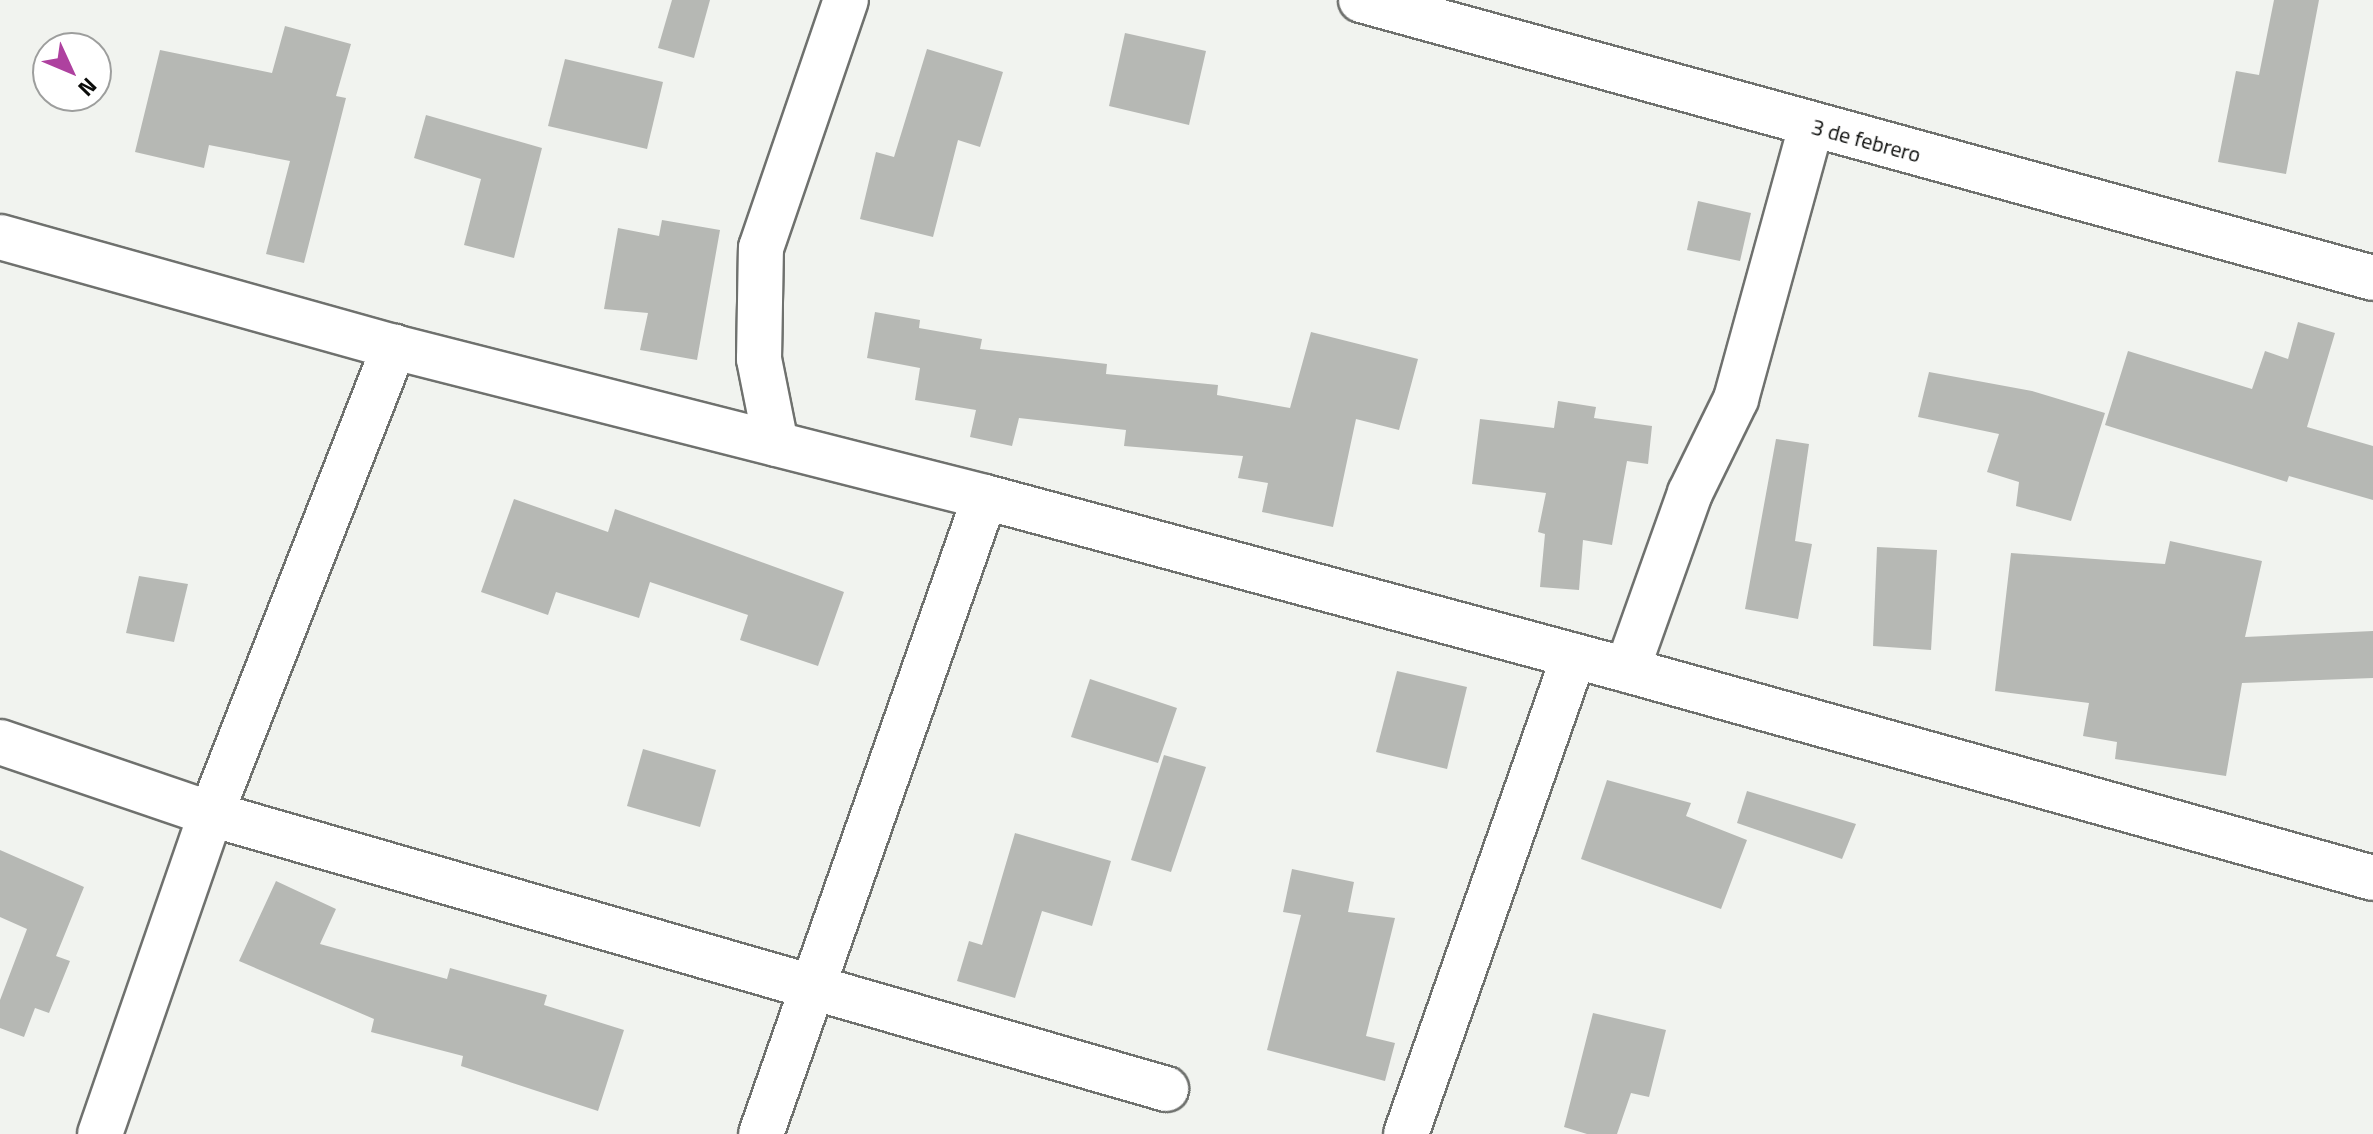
<!DOCTYPE html>
<html>
<head>
<meta charset="utf-8">
<style>
	body { margin:0 }
	#map { position:relative; width:2373px; height:1134px; overflow:hidden; background:#f1f3ef; font-family:"Titillium Web",sans-serif }
	div>[style] { position:absolute }
	[style*='--x'] { left:calc(var(--x)*1px); top:calc(var(--y)*1px); width:calc(var(--w)*1px); rotate:calc(var(--a)*1deg) }
	.building>* { inset:0; background:#b6b8b4 }
	.roads { filter:drop-shadow(2px 0 #6f716e) drop-shadow(-2px 0 #6f716e) drop-shadow(0 2px #6f716e) drop-shadow(0 -2px #6f716e) }
	.minor>* { height:44px; margin:-22px; padding:0 22px; transform-origin:22px; border-radius:22px; background:#fff }
	span { translate:-50% -50%; white-space:nowrap; text-align:center; line-height:1.15; -webkit-text-stroke:7px #fff; paint-order:stroke }
	.street-label { font-size:22px; color:#0b0c0a }
	.north { position:absolute; left:32px; top:32px; width:80px; height:80px; box-sizing:border-box; background:#fff; border:2px solid #9d9e9d; border-radius:50%; rotate:134deg; font-size:22px; font-weight:700; line-height:32px; text-align:center; color:#0b0c0a }
	.north::after { content:''; display:block; margin:auto; width:28px; height:36px; background:#ae419f; clip-path:polygon(50% 0,100% 100%,50% 72%,0 100%) }
</style>
</head>
<body>
<div id="map">
	<div class="building">
		<div style="clip-path:polygon(672px 0,710px 0,694px 58px,658px 48px)"></div>
		<div style="clip-path:polygon(2274px 0,2319px 0,2286px 174px,2218px 162px,2236px 71px,2259px 75px)"></div>
		<div style="clip-path:polygon(285px 26px,351px 44px,336px 96px,346px 98px,304px 263px,266px 254px,290px 161px,209px 145px,204px 168px,135px 152px,160px 50px,272px 73px)"></div>
		<div style="clip-path:polygon(1125px 33px,1206px 51px,1189px 125px,1109px 106px)"></div>
		<div style="clip-path:polygon(927px 49px,1003px 72px,980px 147px,958px 140px,933px 237px,860px 219px,876px 152px,894px 157px)"></div>
		<div style="clip-path:polygon(565px 59px,663px 82px,647px 149px,548px 126px)"></div>
		<div style="clip-path:polygon(426px 115px,542px 148px,514px 258px,464px 245px,481px 179px,414px 158px)"></div>
		<div style="clip-path:polygon(1698px 201px,1751px 213px,1740px 261px,1687px 250px)"></div>
		<div style="clip-path:polygon(662px 220px,720px 230px,697px 360px,640px 350px,648px 313px,604px 309px,618px 228px,659px 236px)"></div>
		<div style="clip-path:polygon(875px 312px,920px 320px,919px 328px,982px 339px,980px 349px,1107px 364px,1106px 374px,1218px 385px,1217px 395px,1290px 408px,1311px 332px,1418px 359px,1399px 430px,1356px 419px,1333px 527px,1262px 512px,1268px 483px,1238px 478px,1243px 456px,1124px 446px,1126px 430px,1019px 418px,1012px 446px,970px 437px,976px 410px,915px 400px,920px 368px,867px 358px)"></div>
		<div style="clip-path:polygon(2298px 322px,2335px 333px,2307px 427px,2373px 446px,2373px 500px,2289px 476px,2287px 482px,2105px 425px,2128px 351px,2252px 389px,2265px 351px,2288px 359px)"></div>
		<div style="clip-path:polygon(1929px 372px,2032px 391px,2105px 413px,2071px 521px,2016px 506px,2019px 482px,1987px 472px,1999px 434px,1918px 417px)"></div>
		<div style="clip-path:polygon(1558px 401px,1596px 407px,1594px 418px,1652px 426px,1648px 464px,1627px 461px,1612px 545px,1583px 540px,1579px 590px,1540px 587px,1545px 534px,1538px 532px,1546px 493px,1472px 484px,1480px 419px,1554px 428px)"></div>
		<div style="clip-path:polygon(1776px 439px,1809px 444px,1795px 541px,1812px 544px,1798px 619px,1745px 609px)"></div>
		<div style="clip-path:polygon(514px 499px,608px 532px,615px 509px,844px 592px,818px 666px,740px 640px,748px 615px,650px 582px,639px 618px,556px 592px,548px 615px,481px 592px)"></div>
		<div style="clip-path:polygon(2170px 541px,2262px 561px,2245px 637px,2373px 631px,2373px 678px,2242px 683px,2226px 776px,2115px 759px,2117px 742px,2083px 736px,2089px 703px,1995px 691px,2011px 553px,2165px 564px)"></div>
		<div style="clip-path:polygon(1877px 547px,1937px 550px,1931px 650px,1873px 646px)"></div>
		<div style="clip-path:polygon(139px 576px,188px 584px,174px 642px,126px 633px)"></div>
		<div style="clip-path:polygon(1397px 671px,1467px 687px,1447px 769px,1376px 752px)"></div>
		<div style="clip-path:polygon(1090px 679px,1177px 708px,1158px 763px,1071px 737px)"></div>
		<div style="clip-path:polygon(643px 749px,716px 770px,700px 827px,627px 806px)"></div>
		<div style="clip-path:polygon(1164px 755px,1206px 767px,1171px 872px,1131px 860px)"></div>
		<div style="clip-path:polygon(1607px 780px,1691px 803px,1686px 816px,1747px 840px,1721px 909px,1581px 859px)"></div>
		<div style="clip-path:polygon(1747px 791px,1856px 824px,1842px 859px,1737px 823px)"></div>
		<div style="clip-path:polygon(1015px 833px,1111px 861px,1092px 926px,1042px 911px,1015px 998px,957px 981px,969px 941px,982px 945px)"></div>
		<div style="clip-path:polygon(0 850px,84px 887px,56px 956px,70px 961px,49px 1013px,35px 1008px,24px 1037px,0 1028px,0 1000px,27px 929px,0 917px)"></div>
		<div style="clip-path:polygon(1292px 869px,1354px 882px,1348px 912px,1395px 918px,1366px 1036px,1395px 1043px,1385px 1081px,1267px 1050px,1301px 915px,1283px 912px)"></div>
		<div style="clip-path:polygon(276px 881px,336px 909px,320px 944px,447px 979px,450px 968px,547px 995px,544px 1005px,624px 1030px,598px 1111px,461px 1066px,463px 1056px,371px 1032px,374px 1019px,239px 961px)"></div>
		<div style="clip-path:polygon(1593px 1013px,1666px 1030px,1649px 1097px,1631px 1093px,1617px 1134px,1587px 1134px,1564px 1127px)"></div>
	</div>
	<div class="roads">
		<div class="minor">
			<div style="--x:1361;--y:0;--w:1049;--a:15.36"></div>
			<div style="--x:0;--y:237;--w:409;--a:15.6"></div>
			<div style="--x:394;--y:347;--w:610;--a:14.24"></div>
			<div style="--x:985;--y:497;--w:665;--a:15.08"></div>
			<div style="--x:1627;--y:670;--w:774;--a:15.58"></div>
			<div style="--x:776;--y:444;--w:87;--a:-101.3"></div>
			<div style="--x:759;--y:359;--w:111;--a:-89"></div>
			<div style="--x:761;--y:248;--w:262;--a:-71.1"></div>
			<div style="--x:1627;--y:670;--w:188;--a:-70.4"></div>
			<div style="--x:1690;--y:493;--w:105;--a:-63.9"></div>
			<div style="--x:1736;--y:399;--w:283;--a:-74.6"></div>
			<div style="--x:0;--y:742;--w:223;--a:18.8"></div>
			<div style="--x:211;--y:814;--w:994;--a:16.06"></div>
			<div style="--x:100;--y:1134;--w:339;--a:-70.9"></div>
			<div style="--x:211;--y:814;--w:502;--a:-68.6"></div>
			<div style="--x:761;--y:1134;--w:675;--a:-70.63"></div>
			<div style="--x:1406;--y:1134;--w:507;--a:-70.64"></div>
		</div>
	</div>
	<div class="street-label">
		<span style="left:1866px;top:141px;rotate:15deg">3 de febrero</span>
	</div>
	<div class="north">N</div>
</div>
</body>
</html>
